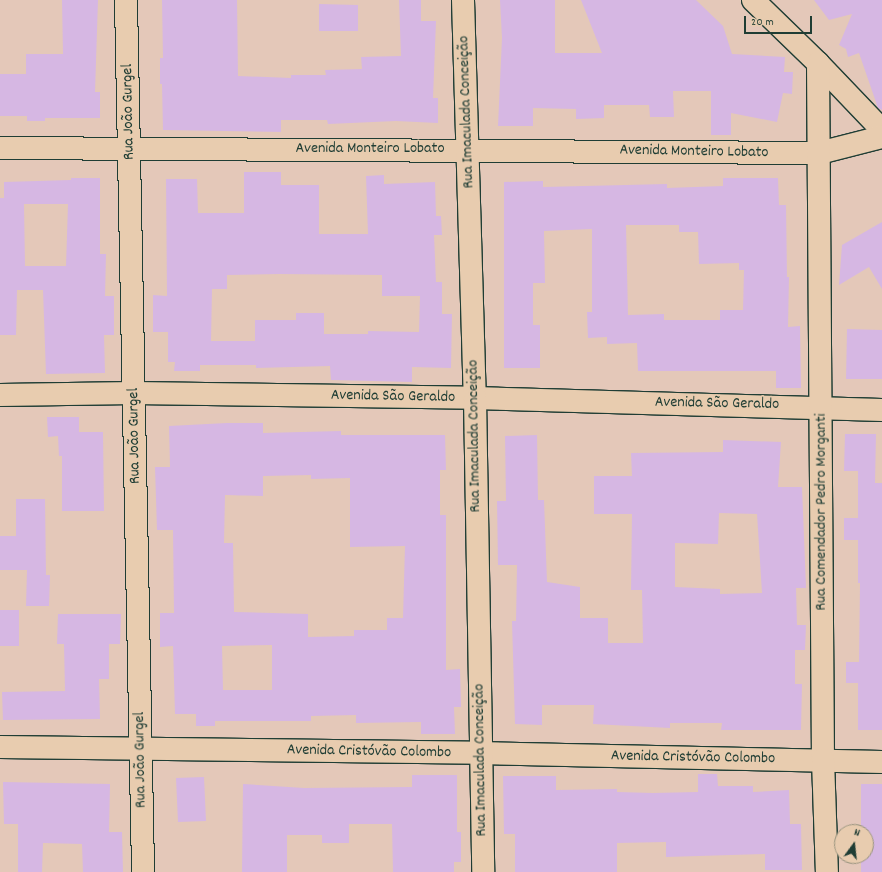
<!DOCTYPE html>
<html>
<head>
<meta charset="utf-8">
<style>
	body { margin:0 }
	#map { position:relative; width:882px; height:872px; overflow:hidden; background:#e4c8b9; font-family:Dekko,sans-serif }
	div>[style] { position:absolute }
	[style*='--x'] { left:calc(var(--x)*1px); top:calc(var(--y)*1px); width:calc(var(--w)*1px); rotate:calc(var(--a)*1deg) }
	.building>* { inset:0; background:#d6b7e3 }
	.roads { filter:drop-shadow(1px 0 #1f3d34) drop-shadow(-1px 0 #1f3d34) drop-shadow(0 1px #1f3d34) drop-shadow(0 -1px #1f3d34) }
	.minor>* { height:22px; margin:-11px; padding:0 11px; transform-origin:11px; border-radius:11px; background:#e8ccaf }
	.tertiary>* { height:22px; margin:-11px; padding:0 11px; transform-origin:11px; border-radius:11px; background:#e8ccaf }
	span { translate:-50% -50%; white-space:nowrap; text-align:center; line-height:1.15; -webkit-text-stroke:3px #e8ccaf; paint-order:stroke }
	.street-label { font-size:16px; color:#1f3d34 }
	.north { position:absolute; left:834px; top:824px; width:40px; height:40px; box-sizing:border-box; background:#e8ccaf; border:1px solid #98937e; border-radius:50%; rotate:15deg; font-size:11px; font-weight:700; line-height:16px; text-align:center; color:#1f3d34 }
	.north::after { content:''; display:block; margin:auto; width:14px; height:18px; background:#1f3d34; clip-path:polygon(50% 0,100% 100%,50% 72%,0 100%) }
	.scale { position:absolute; left:744px; top:16px; width:68px; height:18px; box-sizing:border-box; border:2px solid #1f3d34; border-top:0; padding-left:5px; font-size:12px; line-height:14px; white-space:nowrap; color:#1f3d34; -webkit-text-stroke:3px #e8ccaf; paint-order:stroke }
</style>
</head>
<body>
<div id="map">
	<div class="building">
		<div style="clip-path:polygon(62px 0,98px 0,95px 92px,100px 92px,100px 118px,45px 118px,45px 121px,27px 121px,27px 116px,0 116px,0 74px,26px 74px,26px 54px,63px 54px)"></div>
		<div style="clip-path:polygon(162px 0,237px 0,238px 76px,291px 78px,291px 75px,326px 75px,325px 70px,362px 69px,361px 57px,401px 56px,399px 0,421px 0,421px 21px,436px 21px,433px 98px,438px 98px,438px 123px,396px 121px,328px 124px,327px 120px,281px 120px,281px 132px,163px 130px,162px 84px,160px 84px,160px 58px,163px 58px)"></div>
		<div style="clip-path:polygon(500px 0,555px 0,555px 53px,602px 53px,581px 0,696px 0,723px 26px,732px 54px,785px 57px,784px 72px,793px 72px,792px 94px,783px 93px,777px 122px,731px 113px,731px 135px,711px 135px,711px 91px,673px 91px,674px 117px,650px 117px,649px 105px,604px 105px,604px 118px,576px 119px,576px 109px,533px 108px,533px 126px,498px 126px,502px 38px)"></div>
		<div style="clip-path:polygon(814px 0,882px 0,882px 110px,878px 108px,859px 53px,848px 57px,846px 49px,839px 45px,852px 14px,829px 20px)"></div>
		<div style="clip-path:polygon(319px 4px,358px 5px,358px 31px,319px 31px)"></div>
		<div style="clip-path:polygon(evenodd,244px 172px,281px 172px,281px 185px,319px 185px,319px 234px,368px 234px,366px 176px,384px 175px,384px 184px,435px 182px,436px 216px,441px 216px,442px 235px,434px 235px,436px 282px,442px 282px,442px 314px,452px 314px,451px 368px,412px 367px,412px 382px,331px 380px,330px 366px,256px 368px,256px 365px,200px 365px,200px 371px,174px 371px,175px 362px,168px 362px,168px 332px,153px 332px,153px 295px,167px 296px,166px 179px,197px 179px,198px 213px,244px 213px,244px 172px,279px 274px,382px 275px,382px 296px,420px 296px,419px 332px,368px 331px,368px 334px,324px 334px,324px 313px,296px 313px,296px 320px,255px 320px,255px 341px,211px 341px,212px 289px,227px 289px,227px 275px,279px 274px)"></div>
		<div style="clip-path:polygon(evenodd,71px 178px,100px 178px,100px 254px,106px 254px,105px 296px,114px 296px,114px 335px,104px 335px,105px 373px,46px 374px,43px 290px,17px 290px,16px 335px,0 335px,0 198px,4px 198px,4px 182px,71px 180px,71px 178px,24px 204px,68px 204px,66px 266px,25px 266px,24px 204px)"></div>
		<div style="clip-path:polygon(evenodd,723px 178px,778px 178px,779px 205px,786px 205px,787px 277px,789px 277px,788px 327px,800px 326px,801px 388px,776px 388px,776px 371px,638px 371px,637px 343px,607px 344px,607px 337px,588px 338px,587px 312px,592px 312px,592px 229px,544px 231px,545px 283px,533px 283px,533px 325px,540px 325px,540px 368px,504px 368px,504px 182px,543px 181px,543px 187px,667px 184px,667px 188px,723px 186px,723px 178px,626px 225px,679px 225px,679px 232px,698px 232px,699px 264px,739px 263px,739px 270px,744px 270px,743px 310px,720px 310px,720px 320px,664px 320px,664px 314px,628px 315px,626px 225px)"></div>
		<div style="clip-path:polygon(882px 222px,882px 289px,869px 267px,839px 285px,842px 245px)"></div>
		<div style="clip-path:polygon(847px 329px,882px 330px,882px 379px,846px 379px)"></div>
		<div style="clip-path:polygon(47px 417px,79px 417px,79px 432px,103px 432px,104px 511px,62px 511px,62px 456px,59px 456px,58px 436px,48px 437px)"></div>
		<div style="clip-path:polygon(evenodd,227px 423px,263px 423px,263px 433px,341px 431px,341px 435px,445px 435px,446px 470px,440px 470px,440px 515px,446px 515px,446px 670px,460px 669px,461px 707px,454px 707px,455px 734px,421px 734px,421px 722px,356px 723px,356px 715px,311px 716px,311px 721px,215px 721px,215px 726px,196px 726px,196px 714px,175px 714px,173px 646px,160px 647px,160px 613px,174px 613px,173px 530px,157px 530px,155px 467px,170px 467px,169px 426px,227px 423px,311px 475px,311px 479px,350px 478px,350px 547px,405px 546px,403px 618px,387px 618px,387px 630px,354px 630px,354px 636px,308px 637px,308px 614px,234px 612px,233px 543px,224px 543px,225px 495px,263px 496px,263px 476px,311px 475px,227px 423px,272px 645px,272px 690px,223px 690px,222px 646px,272px 645px)"></div>
		<div style="clip-path:polygon(845px 434px,876px 434px,875px 483px,882px 483px,882px 730px,858px 730px,858px 683px,846px 683px,846px 662px,859px 662px,860px 583px,858px 583px,858px 540px,844px 540px,844px 518px,858px 518px,858px 471px,844px 471px)"></div>
		<div style="clip-path:polygon(evenodd,537px 435px,538px 500px,544px 500px,547px 582px,580px 587px,580px 618px,608px 618px,608px 643px,643px 643px,642px 590px,631px 590px,632px 514px,594px 514px,594px 476px,632px 476px,631px 453px,723px 452px,723px 440px,781px 442px,778px 487px,802px 487px,806px 588px,796px 588px,797px 625px,806px 625px,805px 650px,795px 650px,795px 684px,802px 684px,801px 730px,721px 730px,722px 723px,670px 723px,670px 728px,593px 724px,594px 705px,542px 705px,542px 725px,515px 724px,512px 621px,516px 621px,517px 565px,498px 565px,497px 501px,506px 501px,505px 436px,537px 435px,719px 513px,757px 514px,762px 593px,720px 594px,720px 589px,675px 587px,675px 543px,718px 544px,719px 513px)"></div>
		<div style="clip-path:polygon(16px 499px,45px 499px,46px 575px,50px 575px,49px 606px,26px 606px,27px 570px,0 570px,0 536px,16px 536px)"></div>
		<div style="clip-path:polygon(0 610px,19px 610px,19px 646px,0 646px)"></div>
		<div style="clip-path:polygon(58px 614px,121px 614px,120px 644px,109px 644px,109px 679px,99px 679px,100px 719px,3px 720px,2px 692px,65px 691px,64px 644px,57px 644px)"></div>
		<div style="clip-path:polygon(698px 774px,717px 774px,718px 786px,753px 786px,753px 792px,789px 790px,790px 824px,801px 824px,802px 870px,765px 870px,765px 854px,666px 857px,666px 842px,617px 843px,617px 872px,515px 872px,515px 834px,504px 834px,503px 776px,556px 776px,556px 790px,617px 789px,617px 792px,653px 793px,698px 792px)"></div>
		<div style="clip-path:polygon(412px 775px,457px 775px,457px 832px,461px 832px,461px 862px,454px 862px,454px 872px,393px 872px,392px 824px,349px 824px,349px 843px,322px 843px,322px 835px,287px 835px,287px 872px,242px 872px,243px 784px,304px 788px,412px 787px)"></div>
		<div style="clip-path:polygon(204px 777px,206px 821px,178px 822px,176px 778px)"></div>
		<div style="clip-path:polygon(3px 782px,110px 784px,109px 832px,122px 832px,123px 872px,83px 872px,82px 844px,43px 843px,42px 872px,18px 872px,18px 824px,4px 824px)"></div>
		<div style="clip-path:polygon(861px 784px,882px 784px,882px 872px,861px 872px,861px 856px,866px 856px,866px 832px,861px 832px)"></div>
	</div>
	<div class="roads">
		<div class="minor">
			<div style="--x:126;--y:0;--w:872;--a:88.88"></div>
			<div style="--x:818;--y:63;--w:93;--a:46.3"></div>
			<div style="--x:0;--y:148;--w:819;--a:0.35"></div>
			<div style="--x:819;--y:153;--w:65;--a:-14.3"></div>
			<div style="--x:0;--y:395;--w:134;--a:-0.9"></div>
			<div style="--x:134;--y:393;--w:341;--a:0.8"></div>
			<div style="--x:475;--y:398;--w:407;--a:1.7"></div>
			<div style="--x:0;--y:747;--w:480;--a:0.7"></div>
			<div style="--x:480;--y:753;--w:402;--a:1.3"></div>
		</div>
		<div class="tertiary">
			<div style="--x:463;--y:0;--w:398;--a:88.3"></div>
			<div style="--x:475;--y:398;--w:474;--a:89"></div>
			<div style="--x:753;--y:0;--w:91;--a:44.1"></div>
			<div style="--x:818;--y:63;--w:697;--a:89.59"></div>
			<div style="--x:823;--y:760;--w:112;--a:88"></div>
		</div>
	</div>
	<div class="street-label">
		<span style="left:129px;top:112px;rotate:-91deg">Rua João Gurgel</span>
		<span style="left:467px;top:112px;rotate:-92deg">Rua Imaculada Conceição</span>
		<span style="left:370px;top:149px">Avenida Monteiro Lobato</span>
		<span style="left:694px;top:152px;rotate:1deg">Avenida Monteiro Lobato</span>
		<span style="left:393px;top:397px;rotate:1deg">Avenida São Geraldo</span>
		<span style="left:717px;top:404px;rotate:1deg">Avenida São Geraldo</span>
		<span style="left:135px;top:436px;rotate:-91deg">Rua João Gurgel</span>
		<span style="left:475px;top:436px;rotate:-91deg">Rua Imaculada Conceição</span>
		<span style="left:822px;top:512px;rotate:-90deg">Rua Comendador Pedro Morganti</span>
		<span style="left:369px;top:752px;rotate:1deg">Avenida Cristóvão Colombo</span>
		<span style="left:693px;top:758px;rotate:1deg">Avenida Cristóvão Colombo</span>
		<span style="left:141px;top:760px;rotate:-91deg">Rua João Gurgel</span>
		<span style="left:481px;top:760px;rotate:-91deg">Rua Imaculada Conceição</span>
	</div>
	<div class="north">N</div>
	<div class="scale">20 m</div>
</div>
</body>
</html>
